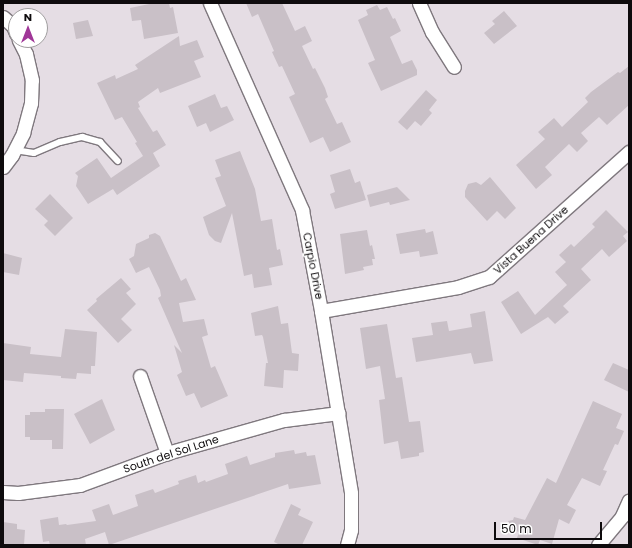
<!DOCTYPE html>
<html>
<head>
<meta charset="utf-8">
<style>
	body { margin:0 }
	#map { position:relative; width:632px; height:548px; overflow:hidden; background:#e5dde4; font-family:Poppins,sans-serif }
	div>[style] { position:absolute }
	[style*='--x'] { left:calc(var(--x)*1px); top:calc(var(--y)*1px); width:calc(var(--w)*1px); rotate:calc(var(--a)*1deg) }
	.building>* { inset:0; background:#c9c0c7 }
	.roads { filter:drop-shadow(1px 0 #7f787e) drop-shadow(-1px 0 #7f787e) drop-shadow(0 1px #7f787e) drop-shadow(0 -1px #7f787e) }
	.lane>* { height:6px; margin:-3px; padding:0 3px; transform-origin:3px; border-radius:3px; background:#fff }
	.street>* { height:13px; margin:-6.5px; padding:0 6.5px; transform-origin:6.5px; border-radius:6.5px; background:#fff }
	span { translate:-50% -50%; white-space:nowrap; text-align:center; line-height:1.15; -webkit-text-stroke:3px #fff; paint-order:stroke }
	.street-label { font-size:11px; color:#0e0b0d }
	.frame { position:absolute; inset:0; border:4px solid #0e0b0d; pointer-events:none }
	.north { position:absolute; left:8px; top:8px; width:40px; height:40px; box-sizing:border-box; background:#fff; border:1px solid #9f9d9e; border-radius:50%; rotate:0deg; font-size:11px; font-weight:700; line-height:16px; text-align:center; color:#0e0b0d }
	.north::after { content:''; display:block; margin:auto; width:14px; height:18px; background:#a03798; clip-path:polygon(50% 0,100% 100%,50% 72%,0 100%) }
	.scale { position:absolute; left:494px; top:522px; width:108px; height:18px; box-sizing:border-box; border:2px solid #0e0b0d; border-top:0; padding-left:5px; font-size:12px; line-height:14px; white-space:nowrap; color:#0e0b0d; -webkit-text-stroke:3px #fff; paint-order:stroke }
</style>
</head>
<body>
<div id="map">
	<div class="building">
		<div style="clip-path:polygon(154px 3px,169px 3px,170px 8px,173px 7px,178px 33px,144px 39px,141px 20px,132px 21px,130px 8px)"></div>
		<div style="clip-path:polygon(246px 3px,282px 3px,295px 31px,305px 26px,312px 41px,302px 46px,313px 69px,315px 68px,325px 88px,328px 97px,325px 99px,337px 124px,342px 122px,351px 142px,330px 152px,323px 137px,310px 143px,289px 97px,295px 94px,282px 66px,279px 67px,272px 52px,274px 51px,258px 14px,252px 17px)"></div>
		<div style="clip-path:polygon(377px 5px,380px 10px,387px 7px,393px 19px,395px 18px,401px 31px,390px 37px,402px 64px,412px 60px,417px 70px,417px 75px,381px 91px,368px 63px,375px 60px,358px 20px,368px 15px,366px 10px)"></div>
		<div style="clip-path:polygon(504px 11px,517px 26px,494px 44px,484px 33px,495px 24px,492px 21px)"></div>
		<div style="clip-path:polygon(88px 20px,93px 36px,76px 39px,73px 23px)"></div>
		<div style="clip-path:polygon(179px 36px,180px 46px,197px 40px,204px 57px,194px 61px,201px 77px,160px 93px,158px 88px,138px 102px,140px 107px,138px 108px,153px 132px,157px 130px,166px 145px,153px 153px,160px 166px,117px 195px,113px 189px,88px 204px,76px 186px,78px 176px,75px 173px,97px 158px,111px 178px,143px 156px,135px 143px,137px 142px,122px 117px,115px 120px,97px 83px,115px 75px,116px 79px,138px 69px,135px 65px)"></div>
		<div style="clip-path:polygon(629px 66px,629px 105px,607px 125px,599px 117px,581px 133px,588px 141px,577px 152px,569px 144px,545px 167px,552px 175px,536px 189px,516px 165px,545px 139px,538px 132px,554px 118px,562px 127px,588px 102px,585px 98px,591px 92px,618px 72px,620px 73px)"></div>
		<div style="clip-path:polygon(426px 90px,437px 100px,429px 110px,432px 113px,421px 126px,415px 121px,407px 130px,398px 122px)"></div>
		<div style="clip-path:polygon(215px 94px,221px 108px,227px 106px,234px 120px,210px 132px,206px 123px,197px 127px,188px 106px)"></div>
		<div style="clip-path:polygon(240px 151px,255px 189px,261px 221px,272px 219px,277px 250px,280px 249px,283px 265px,269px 268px,272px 285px,254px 288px,252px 274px,244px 276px,232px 213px,221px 243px,215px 241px,209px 235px,203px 217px,226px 206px,215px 178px,221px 176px,215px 160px)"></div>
		<div style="clip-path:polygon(350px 169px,355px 183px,360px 181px,366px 200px,335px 209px,330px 194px,335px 192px,330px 175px)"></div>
		<div style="clip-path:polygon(490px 177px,516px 208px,505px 219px,497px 211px,487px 221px,465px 197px,465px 191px,468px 184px,476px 182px,481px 185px)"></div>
		<div style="clip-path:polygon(397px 187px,410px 200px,390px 205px,389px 202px,370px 207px,367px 195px)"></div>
		<div style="clip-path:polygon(50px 194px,73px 218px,55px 236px,44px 225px,48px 221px,35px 209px)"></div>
		<div style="clip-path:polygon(606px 210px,628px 232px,623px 236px,627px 241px,609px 257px,602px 249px,581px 269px,591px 280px,563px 306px,569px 312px,555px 324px,548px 317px,521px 334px,501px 302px,518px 291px,535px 315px,567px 285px,555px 272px,566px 262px,559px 255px,571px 244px,574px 247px,595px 227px,592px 224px)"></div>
		<div style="clip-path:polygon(425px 229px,426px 233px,433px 231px,438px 254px,420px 257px,419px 251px,400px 254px,396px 234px)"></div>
		<div style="clip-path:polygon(367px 230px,370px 246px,372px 245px,375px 259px,372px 259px,373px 265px,363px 267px,364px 270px,345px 274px,340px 234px)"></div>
		<div style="clip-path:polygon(155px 233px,160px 236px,181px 281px,186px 278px,196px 300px,179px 303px,183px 322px,204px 319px,208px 335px,202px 337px,211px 368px,215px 366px,228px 396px,201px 408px,194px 393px,186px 396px,177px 375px,182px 372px,174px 345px,182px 353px,158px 298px,161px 296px,160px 290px,149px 267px,136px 273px,129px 259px,134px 256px,136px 244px,149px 238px,149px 235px)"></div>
		<div style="clip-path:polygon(3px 253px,22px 258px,19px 275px,3px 272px)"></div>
		<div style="clip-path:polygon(121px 278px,131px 289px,126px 293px,136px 304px,121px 319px,132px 330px,118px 343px,87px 310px,97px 301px,96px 299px)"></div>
		<div style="clip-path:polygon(278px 306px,281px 324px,288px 323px,292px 353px,299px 354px,298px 371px,284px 370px,283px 388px,264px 386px,266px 363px,268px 363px,263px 337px,262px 335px,255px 336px,251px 313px)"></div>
		<div style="clip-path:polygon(485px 311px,493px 361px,474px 364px,471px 353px,416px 362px,412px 338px,433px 335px,431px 323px,447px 321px,449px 331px,472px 327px,470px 314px)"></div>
		<div style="clip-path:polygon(387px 324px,396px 378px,402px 377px,409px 422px,420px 421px,424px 452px,419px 453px,419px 456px,401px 459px,398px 441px,384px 444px,379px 400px,385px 399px,380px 366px,366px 369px,360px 328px)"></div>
		<div style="clip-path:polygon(65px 329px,97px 332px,95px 366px,91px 366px,91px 374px,77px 373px,76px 379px,61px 378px,61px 376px,24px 373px,23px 382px,3px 380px,3px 343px,31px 347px,30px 354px,61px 357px)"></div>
		<div style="clip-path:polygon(613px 363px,629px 370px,629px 392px,604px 380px)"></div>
		<div style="clip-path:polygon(102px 399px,115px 430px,90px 444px,74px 414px)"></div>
		<div style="clip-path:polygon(593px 401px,622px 414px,616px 428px,624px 431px,618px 445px,615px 444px,603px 470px,607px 471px,600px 486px,582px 478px,567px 505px,576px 510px,569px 524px,559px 519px,552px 544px,540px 540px,538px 545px,517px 538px,519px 532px,513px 530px,508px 521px,513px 520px,514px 517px,525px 520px,547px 478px,556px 483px)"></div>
		<div style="clip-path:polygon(45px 409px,64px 409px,63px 449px,52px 449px,52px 440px,30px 440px,30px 437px,25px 437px,25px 415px,30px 415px,30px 412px,45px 412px)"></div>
		<div style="clip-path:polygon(294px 450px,295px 454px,306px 452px,307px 456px,315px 455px,321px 484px,289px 489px,288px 484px,109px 545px,105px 532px,85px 539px,86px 545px,50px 545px,49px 541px,43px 542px,40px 520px,58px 517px,59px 525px,66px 524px,67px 525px,96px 521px,92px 510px,109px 504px,113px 515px,138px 506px,135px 495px,153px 489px,155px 493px,179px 484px,178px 481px,196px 475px,198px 483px,205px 480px,206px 482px,228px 474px,225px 464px,247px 456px,250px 465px,275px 457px,275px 453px)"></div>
		<div style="clip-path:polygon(291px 504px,301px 509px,298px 515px,313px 522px,302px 545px,280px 545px,274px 542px)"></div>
		<div style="clip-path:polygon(3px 522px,17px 524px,17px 529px,25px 530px,24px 545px,3px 545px)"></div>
	</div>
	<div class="roads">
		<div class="lane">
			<div style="--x:15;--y:150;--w:19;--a:9"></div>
			<div style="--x:34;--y:153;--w:28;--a:-23"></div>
			<div style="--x:60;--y:142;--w:23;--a:-13"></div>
			<div style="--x:82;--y:137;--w:19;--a:16"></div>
			<div style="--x:100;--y:142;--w:26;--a:47"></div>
		</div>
		<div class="street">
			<div style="--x:210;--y:3;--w:227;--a:66"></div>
			<div style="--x:302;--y:210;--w:103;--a:79.3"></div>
			<div style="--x:321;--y:311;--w:184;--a:80.6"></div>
			<div style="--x:351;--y:493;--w:37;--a:90"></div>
			<div style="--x:351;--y:530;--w:16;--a:105"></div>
			<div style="--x:419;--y:3;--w:32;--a:66"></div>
			<div style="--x:432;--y:32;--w:41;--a:57.8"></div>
			<div style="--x:3;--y:17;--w:13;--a:42"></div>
			<div style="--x:13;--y:26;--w:8;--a:67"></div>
			<div style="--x:3;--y:167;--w:15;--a:-53"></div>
			<div style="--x:12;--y:155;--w:25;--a:-63"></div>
			<div style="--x:23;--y:133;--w:31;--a:-75"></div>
			<div style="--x:31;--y:103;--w:23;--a:-88"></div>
			<div style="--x:32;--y:80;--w:27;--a:-103"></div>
			<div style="--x:26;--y:54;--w:16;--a:-117"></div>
			<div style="--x:321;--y:311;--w:139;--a:-9.9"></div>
			<div style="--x:458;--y:287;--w:33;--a:-18"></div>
			<div style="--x:489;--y:277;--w:188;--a:-41.8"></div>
			<div style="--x:140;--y:376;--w:82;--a:70.7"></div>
			<div style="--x:3;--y:492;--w:15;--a:4"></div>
			<div style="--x:18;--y:493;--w:63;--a:-7.4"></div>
			<div style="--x:80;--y:485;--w:93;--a:-20.2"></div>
			<div style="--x:167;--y:453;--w:122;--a:-15.8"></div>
			<div style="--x:284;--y:420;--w:55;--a:-7.3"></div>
			<div style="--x:598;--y:545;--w:38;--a:-50"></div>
			<div style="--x:622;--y:516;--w:17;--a:-66"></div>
		</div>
	</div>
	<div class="street-label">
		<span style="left:531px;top:240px;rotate:-42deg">Vista Buena Drive</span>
		<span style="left:313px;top:266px;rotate:79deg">Carpio Drive</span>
		<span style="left:171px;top:454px;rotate:-18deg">South del Sol Lane</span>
	</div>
	<div class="frame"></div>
	<div class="north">N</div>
	<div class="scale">50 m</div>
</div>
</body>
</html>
